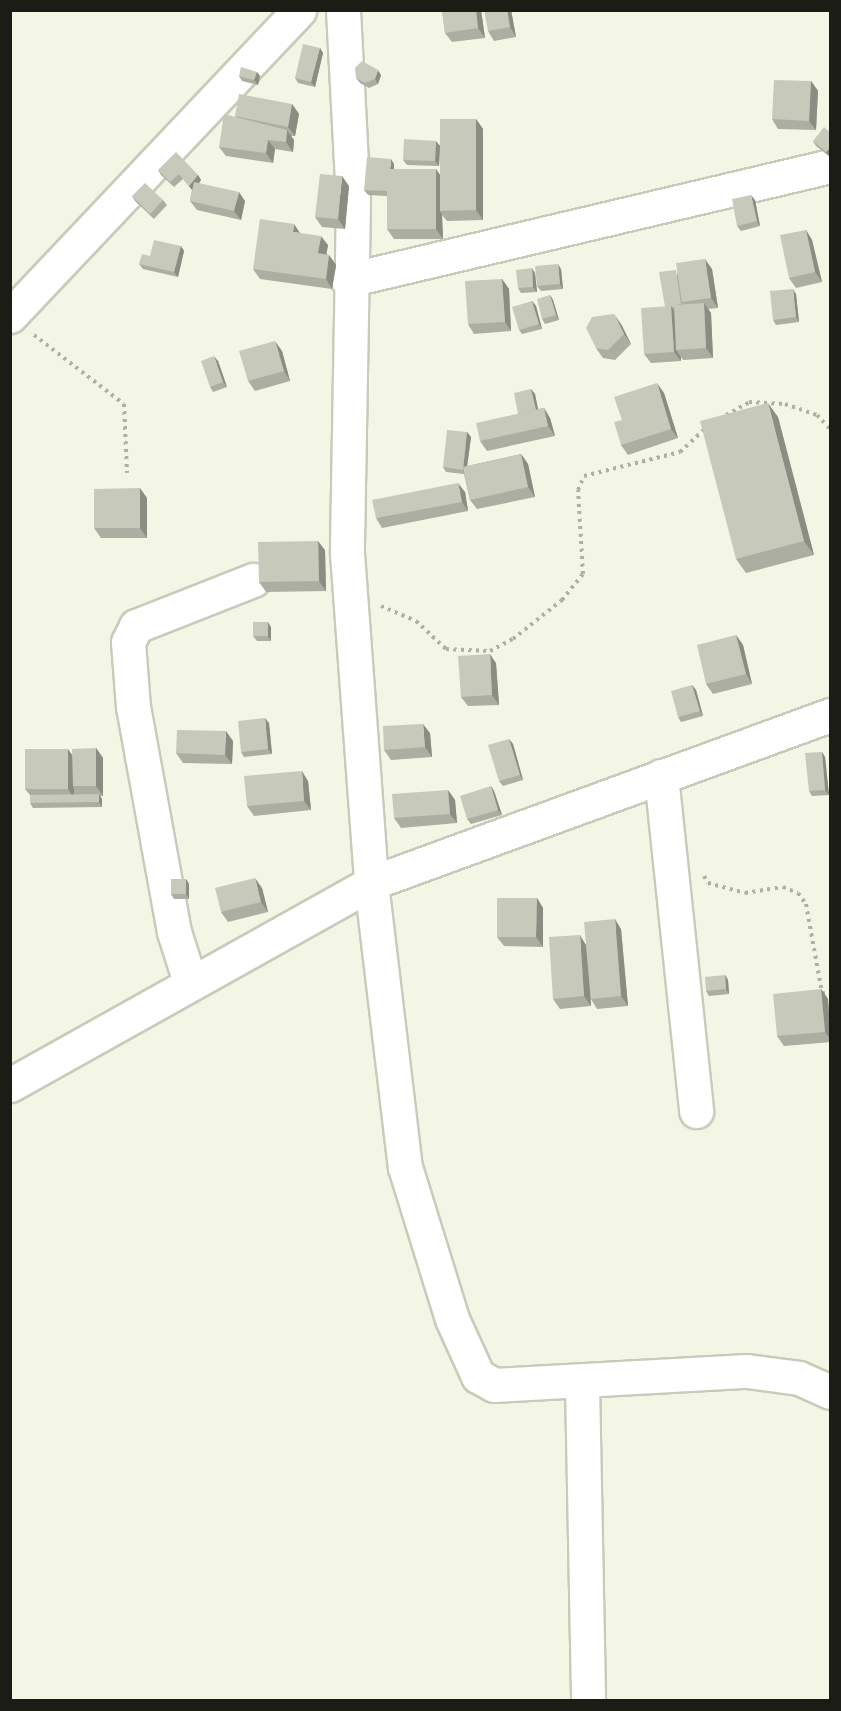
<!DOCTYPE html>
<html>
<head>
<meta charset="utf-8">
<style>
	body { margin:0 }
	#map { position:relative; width:841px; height:1711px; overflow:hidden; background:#f3f6e5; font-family:"Asap Condensed",sans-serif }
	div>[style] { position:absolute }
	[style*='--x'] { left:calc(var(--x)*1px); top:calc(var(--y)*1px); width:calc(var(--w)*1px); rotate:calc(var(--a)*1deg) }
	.path>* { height:4px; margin-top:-2px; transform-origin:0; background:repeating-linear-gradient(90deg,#aeb0a3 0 3px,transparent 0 7.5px) }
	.roads { filter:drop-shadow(2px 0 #c7cbba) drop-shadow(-2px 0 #c7cbba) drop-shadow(0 2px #c7cbba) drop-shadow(0 -2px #c7cbba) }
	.minor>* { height:33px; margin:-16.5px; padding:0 16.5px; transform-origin:16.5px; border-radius:16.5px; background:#fff }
	.wall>* { inset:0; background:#abaea0 }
	.shaded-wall>* { inset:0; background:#8b8d82 }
	.building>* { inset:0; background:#c7caba }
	span { translate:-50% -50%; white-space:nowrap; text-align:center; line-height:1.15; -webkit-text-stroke:4.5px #fff; paint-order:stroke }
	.frame { position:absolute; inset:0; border:12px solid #1b1c16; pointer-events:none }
</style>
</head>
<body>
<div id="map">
	<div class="path">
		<div style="--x:34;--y:335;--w:113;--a:37.5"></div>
		<div style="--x:124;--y:404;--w:69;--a:87.5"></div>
		<div style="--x:726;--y:415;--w:26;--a:-29"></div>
		<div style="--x:749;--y:402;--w:36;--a:3"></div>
		<div style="--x:785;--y:404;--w:34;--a:19"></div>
		<div style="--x:817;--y:415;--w:19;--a:47"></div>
		<div style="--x:381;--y:606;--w:38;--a:23"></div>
		<div style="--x:416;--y:621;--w:41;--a:43"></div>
		<div style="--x:446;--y:649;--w:44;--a:2.6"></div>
		<div style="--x:490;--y:651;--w:26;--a:-28"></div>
		<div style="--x:513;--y:639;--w:63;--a:-38.5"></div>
		<div style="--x:562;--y:600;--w:33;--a:-51"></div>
		<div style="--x:583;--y:574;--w:84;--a:-93.4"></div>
		<div style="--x:578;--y:490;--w:15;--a:-67"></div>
		<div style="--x:584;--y:476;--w:99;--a:-14"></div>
		<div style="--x:680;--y:452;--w:37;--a:-43"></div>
		<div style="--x:704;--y:876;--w:8;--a:60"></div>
		<div style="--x:708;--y:883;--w:38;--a:15"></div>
		<div style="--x:745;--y:893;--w:38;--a:-9"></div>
		<div style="--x:783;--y:887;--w:16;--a:22"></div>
		<div style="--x:798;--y:893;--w:14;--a:54"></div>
		<div style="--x:806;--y:904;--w:90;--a:79.8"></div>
		<div style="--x:822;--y:993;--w:8;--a:7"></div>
	</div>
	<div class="roads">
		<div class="minor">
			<div style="--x:343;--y:10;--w:191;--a:87"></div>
			<div style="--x:353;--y:201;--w:352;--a:91"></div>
			<div style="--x:347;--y:553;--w:331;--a:85.8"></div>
			<div style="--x:371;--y:883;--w:286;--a:83.2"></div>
			<div style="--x:405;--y:1167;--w:159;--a:72.8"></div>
			<div style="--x:452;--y:1319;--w:63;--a:65.5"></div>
			<div style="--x:478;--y:1376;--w:18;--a:29"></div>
			<div style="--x:494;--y:1385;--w:253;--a:-3.2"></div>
			<div style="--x:747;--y:1371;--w:52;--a:7.7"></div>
			<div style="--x:799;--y:1378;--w:34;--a:24"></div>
			<div style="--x:348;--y:280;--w:495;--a:-13.3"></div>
			<div style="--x:10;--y:316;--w:421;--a:-46.6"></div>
			<div style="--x:661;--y:776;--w:337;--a:84"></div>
			<div style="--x:190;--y:982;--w:52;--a:-107.7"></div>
			<div style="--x:174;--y:932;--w:229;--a:-100.3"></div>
			<div style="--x:133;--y:707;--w:65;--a:-94.4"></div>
			<div style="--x:128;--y:642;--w:18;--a:-63"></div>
			<div style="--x:136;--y:626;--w:126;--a:-21.5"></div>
			<div style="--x:10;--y:1085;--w:414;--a:-29.2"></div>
			<div style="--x:371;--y:883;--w:489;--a:-20.1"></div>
			<div style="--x:582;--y:1383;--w:317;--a:88.9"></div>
		</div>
	</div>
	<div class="wall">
		<div style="clip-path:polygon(442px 10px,481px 10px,485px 38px,452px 42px,445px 33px)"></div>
		<div style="clip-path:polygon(511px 10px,516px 37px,494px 41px,488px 31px)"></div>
		<div style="clip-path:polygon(320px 48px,323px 53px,315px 87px,298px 83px,295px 78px)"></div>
		<div style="clip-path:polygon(257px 72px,260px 76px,258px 85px,242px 81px,239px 76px)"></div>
		<div style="clip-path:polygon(381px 75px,378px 84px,369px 88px,360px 83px,356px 78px)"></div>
		<div style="clip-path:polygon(811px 81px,818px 91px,816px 130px,778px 129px,772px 119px)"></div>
		<div style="clip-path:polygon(292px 104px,299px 114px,295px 136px,291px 136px,294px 140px,293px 152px,275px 149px,273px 163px,226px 156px,219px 147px,236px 117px,235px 116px)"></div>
		<div style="clip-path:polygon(476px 119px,483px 129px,483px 220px,447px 221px,442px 215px,443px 239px,394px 239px,387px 229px,387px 196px,368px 195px,364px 190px,394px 164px,394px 169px,436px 169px,440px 175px,440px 149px,439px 166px,407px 165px,403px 160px,440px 145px)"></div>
		<div style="clip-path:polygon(831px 133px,831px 156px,830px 157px,816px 146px,813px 141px)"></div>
		<div style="clip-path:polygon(158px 170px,198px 175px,201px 180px,199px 183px,245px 201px,241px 220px,197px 210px,190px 201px,192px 190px,183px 179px,174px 187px,161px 175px)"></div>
		<div style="clip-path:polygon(349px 186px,345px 229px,322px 227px,315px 217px)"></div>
		<div style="clip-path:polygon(132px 196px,163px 200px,167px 205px,154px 219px,135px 201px)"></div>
		<div style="clip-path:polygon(755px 200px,760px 226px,741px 231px,737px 226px)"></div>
		<div style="clip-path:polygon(806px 230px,812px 240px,822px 282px,796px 288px,789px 278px)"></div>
		<div style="clip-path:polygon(300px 233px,328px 245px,326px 254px,329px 255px,336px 265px,332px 289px,260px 279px,253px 269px)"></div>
		<div style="clip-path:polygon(181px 246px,184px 251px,178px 277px,143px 269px,139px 264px,150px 256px)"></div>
		<div style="clip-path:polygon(561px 269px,563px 289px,541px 291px,537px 286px)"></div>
		<div style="clip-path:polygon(712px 269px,718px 308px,708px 309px,711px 313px,713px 358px,683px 360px,681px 357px,681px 361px,651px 363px,644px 354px,665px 307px,678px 272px)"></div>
		<div style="clip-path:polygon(535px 273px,537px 292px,521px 293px,518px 288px)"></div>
		<div style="clip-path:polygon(502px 279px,509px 289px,511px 331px,474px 334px,468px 324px)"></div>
		<div style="clip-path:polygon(796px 294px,799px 322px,776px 325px,773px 320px)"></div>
		<div style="clip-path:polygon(550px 295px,553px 300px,559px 320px,545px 324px,542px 319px)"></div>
		<div style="clip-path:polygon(532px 301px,536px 306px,542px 329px,522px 334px,519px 330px)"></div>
		<div style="clip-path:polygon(621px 324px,631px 344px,615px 360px,603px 358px,596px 348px)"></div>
		<div style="clip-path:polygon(282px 351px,290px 381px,255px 391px,248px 381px)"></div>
		<div style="clip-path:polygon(218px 361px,227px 387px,213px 392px,210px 387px)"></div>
		<div style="clip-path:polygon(531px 389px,535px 394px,538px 409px,544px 408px,550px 418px,555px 436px,487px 451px,480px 441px,518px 414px)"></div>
		<div style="clip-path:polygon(664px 393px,678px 438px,628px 455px,621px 445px,622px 420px)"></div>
		<div style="clip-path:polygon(778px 417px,814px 555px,746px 573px,736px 559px)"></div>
		<div style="clip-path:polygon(467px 432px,471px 437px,467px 466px,521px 454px,528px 464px,535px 497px,477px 509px,470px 500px,464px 474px,446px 472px,443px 467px)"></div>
		<div style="clip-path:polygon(465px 492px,468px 511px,382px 528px,376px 518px)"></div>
		<div style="clip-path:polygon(147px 498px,147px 538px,101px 538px,94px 528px)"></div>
		<div style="clip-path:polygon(325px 550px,326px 591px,266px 592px,259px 582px)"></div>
		<div style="clip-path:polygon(271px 627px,271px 641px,257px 641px,253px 636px)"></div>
		<div style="clip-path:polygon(736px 635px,743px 645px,752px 684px,713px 694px,706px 684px)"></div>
		<div style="clip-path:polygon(496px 663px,499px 705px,468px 706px,461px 697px)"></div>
		<div style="clip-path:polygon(692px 685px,696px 690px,703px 716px,681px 722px,678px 717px)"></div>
		<div style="clip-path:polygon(269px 723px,272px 754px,244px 757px,241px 752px)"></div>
		<div style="clip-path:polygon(430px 733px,432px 757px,391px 760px,384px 750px)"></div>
		<div style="clip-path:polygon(509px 739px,513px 744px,523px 780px,503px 786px,499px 781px)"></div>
		<div style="clip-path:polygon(233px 741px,232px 764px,183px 763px,176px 753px)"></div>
		<div style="clip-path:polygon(96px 748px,103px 758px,103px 796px,100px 796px,102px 799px,102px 807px,33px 808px,30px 803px,30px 795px,25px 789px,72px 756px)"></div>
		<div style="clip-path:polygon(822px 752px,825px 757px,829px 795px,812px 796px,809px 791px)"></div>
		<div style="clip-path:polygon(308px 781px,311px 810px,254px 816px,247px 806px)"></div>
		<div style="clip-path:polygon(491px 786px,494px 791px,502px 815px,471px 824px,467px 819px)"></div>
		<div style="clip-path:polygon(448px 790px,455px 800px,457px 823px,401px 828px,394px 818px)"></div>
		<div style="clip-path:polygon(186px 879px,189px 884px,189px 899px,174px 899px,171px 894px)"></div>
		<div style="clip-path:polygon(262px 888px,268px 912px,228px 922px,221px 912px)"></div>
		<div style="clip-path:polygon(537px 898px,543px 908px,543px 947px,504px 946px,497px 937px)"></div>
		<div style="clip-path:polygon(621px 929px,628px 1006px,597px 1009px,591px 999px,591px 1006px,560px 1009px,553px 999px,586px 944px)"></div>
		<div style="clip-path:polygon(725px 975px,728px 980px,729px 994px,709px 996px,706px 991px)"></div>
		<div style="clip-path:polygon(821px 989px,828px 999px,831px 1042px,784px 1046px,777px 1036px)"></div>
	</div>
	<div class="shaded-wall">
		<div style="clip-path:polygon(476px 10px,481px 10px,485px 38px,478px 28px)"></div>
		<div style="clip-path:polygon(507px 10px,511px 10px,516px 37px,510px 27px)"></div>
		<div style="clip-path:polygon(320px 48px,323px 53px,315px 87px,311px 82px)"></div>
		<div style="clip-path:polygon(378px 70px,381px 75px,378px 84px,375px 79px)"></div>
		<div style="clip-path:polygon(257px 72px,260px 76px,258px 85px,254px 80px)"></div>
		<div style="clip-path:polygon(811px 81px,818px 91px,816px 130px,809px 121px)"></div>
		<div style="clip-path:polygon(292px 104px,299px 114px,295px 136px,288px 127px)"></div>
		<div style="clip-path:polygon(476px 119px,483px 129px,483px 220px,476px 210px)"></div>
		<div style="clip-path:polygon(287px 130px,294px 140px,293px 152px,286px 142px)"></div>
		<div style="clip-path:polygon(268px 140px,275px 149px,273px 163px,266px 153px)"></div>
		<div style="clip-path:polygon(436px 141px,440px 146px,439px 166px,435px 161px)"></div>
		<div style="clip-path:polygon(831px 147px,831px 156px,830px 157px,826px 152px)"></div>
		<div style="clip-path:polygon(391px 159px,394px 164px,392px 196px,389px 192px)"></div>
		<div style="clip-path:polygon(436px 169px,442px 178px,440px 211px,442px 215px,443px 239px,436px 229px)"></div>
		<div style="clip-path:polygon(198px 175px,201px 180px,193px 191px,189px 186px)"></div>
		<div style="clip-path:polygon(342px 176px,349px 186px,345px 229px,338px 219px)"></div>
		<div style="clip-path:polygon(239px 192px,245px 201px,241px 220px,234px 211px)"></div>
		<div style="clip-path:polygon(751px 195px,755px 200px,760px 226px,757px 221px)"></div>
		<div style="clip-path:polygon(294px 224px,300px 233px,293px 232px)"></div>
		<div style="clip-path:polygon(806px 230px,812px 240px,822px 282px,815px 272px)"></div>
		<div style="clip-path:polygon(321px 236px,328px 245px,325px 263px,318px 253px)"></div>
		<div style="clip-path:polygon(181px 246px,184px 251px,178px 277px,174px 272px)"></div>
		<div style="clip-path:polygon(329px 255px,336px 265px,332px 289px,326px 279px)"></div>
		<div style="clip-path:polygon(705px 259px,712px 269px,718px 308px,711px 298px)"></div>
		<div style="clip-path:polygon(558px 264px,561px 269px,563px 289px,560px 284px)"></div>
		<div style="clip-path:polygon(532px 268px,535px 273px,537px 292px,533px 287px)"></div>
		<div style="clip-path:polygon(502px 279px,509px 289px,511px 331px,505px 322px)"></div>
		<div style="clip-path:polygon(793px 289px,796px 294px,799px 322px,796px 317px)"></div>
		<div style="clip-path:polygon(550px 295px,553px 300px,559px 320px,556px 315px)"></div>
		<div style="clip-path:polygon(532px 301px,536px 306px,542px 329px,539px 324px)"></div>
		<div style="clip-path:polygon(704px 303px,711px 313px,713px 358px,706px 348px)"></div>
		<div style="clip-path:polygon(671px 306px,678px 316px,676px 350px,681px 357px,681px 361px,674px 352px)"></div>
		<div style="clip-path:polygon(614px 314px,621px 324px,631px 344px,624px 334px)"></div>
		<div style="clip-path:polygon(275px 341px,282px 351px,290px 381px,284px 371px)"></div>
		<div style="clip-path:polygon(214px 356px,218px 361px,227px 387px,223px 382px)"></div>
		<div style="clip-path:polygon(657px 383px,664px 393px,678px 438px,671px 429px)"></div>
		<div style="clip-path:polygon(531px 389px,535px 394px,539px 415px,536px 410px)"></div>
		<div style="clip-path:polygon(768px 403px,778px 417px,814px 555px,804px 541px)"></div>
		<div style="clip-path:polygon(544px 408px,550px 418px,555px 436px,548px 426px)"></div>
		<div style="clip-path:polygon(467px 432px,471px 437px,466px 475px,463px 470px)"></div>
		<div style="clip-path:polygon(521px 454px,528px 464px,535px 497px,528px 487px)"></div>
		<div style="clip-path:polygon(458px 483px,465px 492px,468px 511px,462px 502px)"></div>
		<div style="clip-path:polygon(140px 488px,147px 498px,147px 538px,140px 528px)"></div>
		<div style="clip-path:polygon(318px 541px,325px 550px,326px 591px,319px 581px)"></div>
		<div style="clip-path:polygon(268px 622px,271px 627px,271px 641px,268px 636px)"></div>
		<div style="clip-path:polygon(736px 635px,743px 645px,752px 684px,746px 674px)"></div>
		<div style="clip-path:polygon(490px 654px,496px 663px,499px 705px,492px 695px)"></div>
		<div style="clip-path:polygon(692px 685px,696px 690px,703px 716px,700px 711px)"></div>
		<div style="clip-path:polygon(265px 718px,269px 723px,272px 754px,268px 749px)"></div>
		<div style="clip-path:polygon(423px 724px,430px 733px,432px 757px,425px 747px)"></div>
		<div style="clip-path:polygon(226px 731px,233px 741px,232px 764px,225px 755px)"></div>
		<div style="clip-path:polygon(509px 739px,513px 744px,523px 780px,520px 775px)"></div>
		<div style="clip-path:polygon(96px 748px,103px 758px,103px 796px,96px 786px)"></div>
		<div style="clip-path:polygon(68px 749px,75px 759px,73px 786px,74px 789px,74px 799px,68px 789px)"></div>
		<div style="clip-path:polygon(822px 752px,825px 757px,829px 795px,825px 790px)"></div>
		<div style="clip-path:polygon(302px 771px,308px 781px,311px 810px,304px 801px)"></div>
		<div style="clip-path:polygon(491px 786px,494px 791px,502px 815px,498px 810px)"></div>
		<div style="clip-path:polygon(448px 790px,455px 800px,457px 823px,450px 814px)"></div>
		<div style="clip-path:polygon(99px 794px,102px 799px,102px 807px,99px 802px)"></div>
		<div style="clip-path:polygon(255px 878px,262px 888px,268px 912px,261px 902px)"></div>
		<div style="clip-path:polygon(186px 879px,189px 884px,189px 899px,186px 894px)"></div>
		<div style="clip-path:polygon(537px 898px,543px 908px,543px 947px,536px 937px)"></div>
		<div style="clip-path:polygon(615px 919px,621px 929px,628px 1006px,621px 996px)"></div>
		<div style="clip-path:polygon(580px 935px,586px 945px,591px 1006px,584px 996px)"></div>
		<div style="clip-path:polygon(725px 975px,728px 980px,729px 994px,726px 989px)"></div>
		<div style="clip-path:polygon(821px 989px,828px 999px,831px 1040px,825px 1032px)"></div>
	</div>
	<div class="building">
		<div style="clip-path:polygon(442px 10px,476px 10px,478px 28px,445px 33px)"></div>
		<div style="clip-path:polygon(484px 10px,507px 10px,510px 27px,488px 31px)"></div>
		<div style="clip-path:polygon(303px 44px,320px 48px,311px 82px,295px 78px)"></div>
		<div style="clip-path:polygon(362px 61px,378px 70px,375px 79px,365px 83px,356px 78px,355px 68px)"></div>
		<div style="clip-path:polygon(241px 67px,257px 72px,254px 80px,239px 76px)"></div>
		<div style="clip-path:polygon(774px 80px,811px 81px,809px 121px,772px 119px)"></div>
		<div style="clip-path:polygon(239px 94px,292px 104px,288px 127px,235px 116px)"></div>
		<div style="clip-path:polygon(224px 114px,287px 130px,286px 142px,268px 140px,266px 153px,219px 147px)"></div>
		<div style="clip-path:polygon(440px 119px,476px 119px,476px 210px,440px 211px)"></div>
		<div style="clip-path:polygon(824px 127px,831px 133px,831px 147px,826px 152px,813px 141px)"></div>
		<div style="clip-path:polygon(404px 139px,436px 141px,435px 161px,403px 160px)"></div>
		<div style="clip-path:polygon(176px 152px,198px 175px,189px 186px,179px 174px,170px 182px,158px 170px)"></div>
		<div style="clip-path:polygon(367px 157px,391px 159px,390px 169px,387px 169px,387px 191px,364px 190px)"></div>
		<div style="clip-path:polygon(387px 169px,436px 169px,436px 229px,387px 229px)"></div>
		<div style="clip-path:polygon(320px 174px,342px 176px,338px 219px,315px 217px)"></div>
		<div style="clip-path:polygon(194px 182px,239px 192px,234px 211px,190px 201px)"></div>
		<div style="clip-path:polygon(145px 183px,163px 200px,150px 214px,132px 196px)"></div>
		<div style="clip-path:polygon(751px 195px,757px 221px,737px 226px,732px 199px)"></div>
		<div style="clip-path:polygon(260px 219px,294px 224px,293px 232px,321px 236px,318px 253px,329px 255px,326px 279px,253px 269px)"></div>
		<div style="clip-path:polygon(806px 230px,815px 272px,789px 278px,780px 235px)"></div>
		<div style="clip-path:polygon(154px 240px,181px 246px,174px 272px,139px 264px,142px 254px,150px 256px)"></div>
		<div style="clip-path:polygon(705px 259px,711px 298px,682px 302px,676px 263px)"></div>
		<div style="clip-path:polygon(558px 264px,560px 284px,537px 286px,535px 266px)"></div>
		<div style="clip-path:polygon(532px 268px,533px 287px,518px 288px,516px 270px)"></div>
		<div style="clip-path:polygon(676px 270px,681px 304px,674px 305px,674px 308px,671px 306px,665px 307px,659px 272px)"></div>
		<div style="clip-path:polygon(502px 279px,505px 322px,468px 324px,465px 281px)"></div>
		<div style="clip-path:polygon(793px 289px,796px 317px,773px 320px,770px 291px)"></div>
		<div style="clip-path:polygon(550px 295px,556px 315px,542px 319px,537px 299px)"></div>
		<div style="clip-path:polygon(532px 301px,539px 324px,519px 330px,512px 307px)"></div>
		<div style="clip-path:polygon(704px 303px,706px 348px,676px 350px,674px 305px)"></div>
		<div style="clip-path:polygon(671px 306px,674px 352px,644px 354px,641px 308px)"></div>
		<div style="clip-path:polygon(614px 314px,624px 334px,608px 350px,596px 348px,586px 328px,592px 317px)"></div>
		<div style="clip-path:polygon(275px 341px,284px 371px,248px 381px,239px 351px)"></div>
		<div style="clip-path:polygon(214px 356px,223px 382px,210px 387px,201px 361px)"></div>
		<div style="clip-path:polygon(657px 383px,671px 429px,621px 445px,614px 422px,622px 420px,614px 397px)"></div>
		<div style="clip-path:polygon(531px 389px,536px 410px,518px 414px,514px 393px)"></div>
		<div style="clip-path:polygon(768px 403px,804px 541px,736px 559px,700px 421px)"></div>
		<div style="clip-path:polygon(544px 408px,548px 426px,480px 441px,476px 423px)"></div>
		<div style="clip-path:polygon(447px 430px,467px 432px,463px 470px,443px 467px)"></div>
		<div style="clip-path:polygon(521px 454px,528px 487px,470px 500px,463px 467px)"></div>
		<div style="clip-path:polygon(458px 483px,462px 502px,376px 518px,372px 500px)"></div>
		<div style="clip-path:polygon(140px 488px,140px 528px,94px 528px,94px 489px)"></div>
		<div style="clip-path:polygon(318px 541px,319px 581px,259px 582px,258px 542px)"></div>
		<div style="clip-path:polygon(253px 622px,268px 622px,268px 636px,253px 636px)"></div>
		<div style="clip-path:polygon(736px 635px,746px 674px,706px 684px,697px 645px)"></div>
		<div style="clip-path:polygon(490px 654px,492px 695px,461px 697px,458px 656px)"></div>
		<div style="clip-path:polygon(692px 685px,700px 711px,678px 717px,671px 691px)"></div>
		<div style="clip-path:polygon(265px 718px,268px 749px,241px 752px,238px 721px)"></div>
		<div style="clip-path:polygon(423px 724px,425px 747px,384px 750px,383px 726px)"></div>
		<div style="clip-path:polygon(177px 730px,226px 731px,225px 755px,176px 753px)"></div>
		<div style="clip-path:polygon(509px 739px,520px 775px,499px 781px,488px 745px)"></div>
		<div style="clip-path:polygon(96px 748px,96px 786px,73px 786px,72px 749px)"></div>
		<div style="clip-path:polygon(25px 749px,68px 749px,68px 789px,25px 789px)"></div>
		<div style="clip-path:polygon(822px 752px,825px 790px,809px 791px,805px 753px)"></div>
		<div style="clip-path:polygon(302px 771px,304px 801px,247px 806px,244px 776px)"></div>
		<div style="clip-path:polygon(491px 786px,498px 810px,467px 819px,460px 796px)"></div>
		<div style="clip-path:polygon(448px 790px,450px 814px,394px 818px,392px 794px)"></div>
		<div style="clip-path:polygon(99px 794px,99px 802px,30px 803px,30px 795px)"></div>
		<div style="clip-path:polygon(255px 878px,261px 902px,221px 912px,215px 888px)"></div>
		<div style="clip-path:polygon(171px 879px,186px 879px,186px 894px,171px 894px)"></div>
		<div style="clip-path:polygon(497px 898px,537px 898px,536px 937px,497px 937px)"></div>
		<div style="clip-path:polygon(615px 919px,621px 996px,591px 999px,584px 922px)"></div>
		<div style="clip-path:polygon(580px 935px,584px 996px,553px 999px,549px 937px)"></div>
		<div style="clip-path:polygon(725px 975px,726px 989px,706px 991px,705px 977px)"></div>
		<div style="clip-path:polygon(821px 989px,825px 1032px,777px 1036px,773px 994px)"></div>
	</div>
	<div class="frame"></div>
</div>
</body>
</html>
